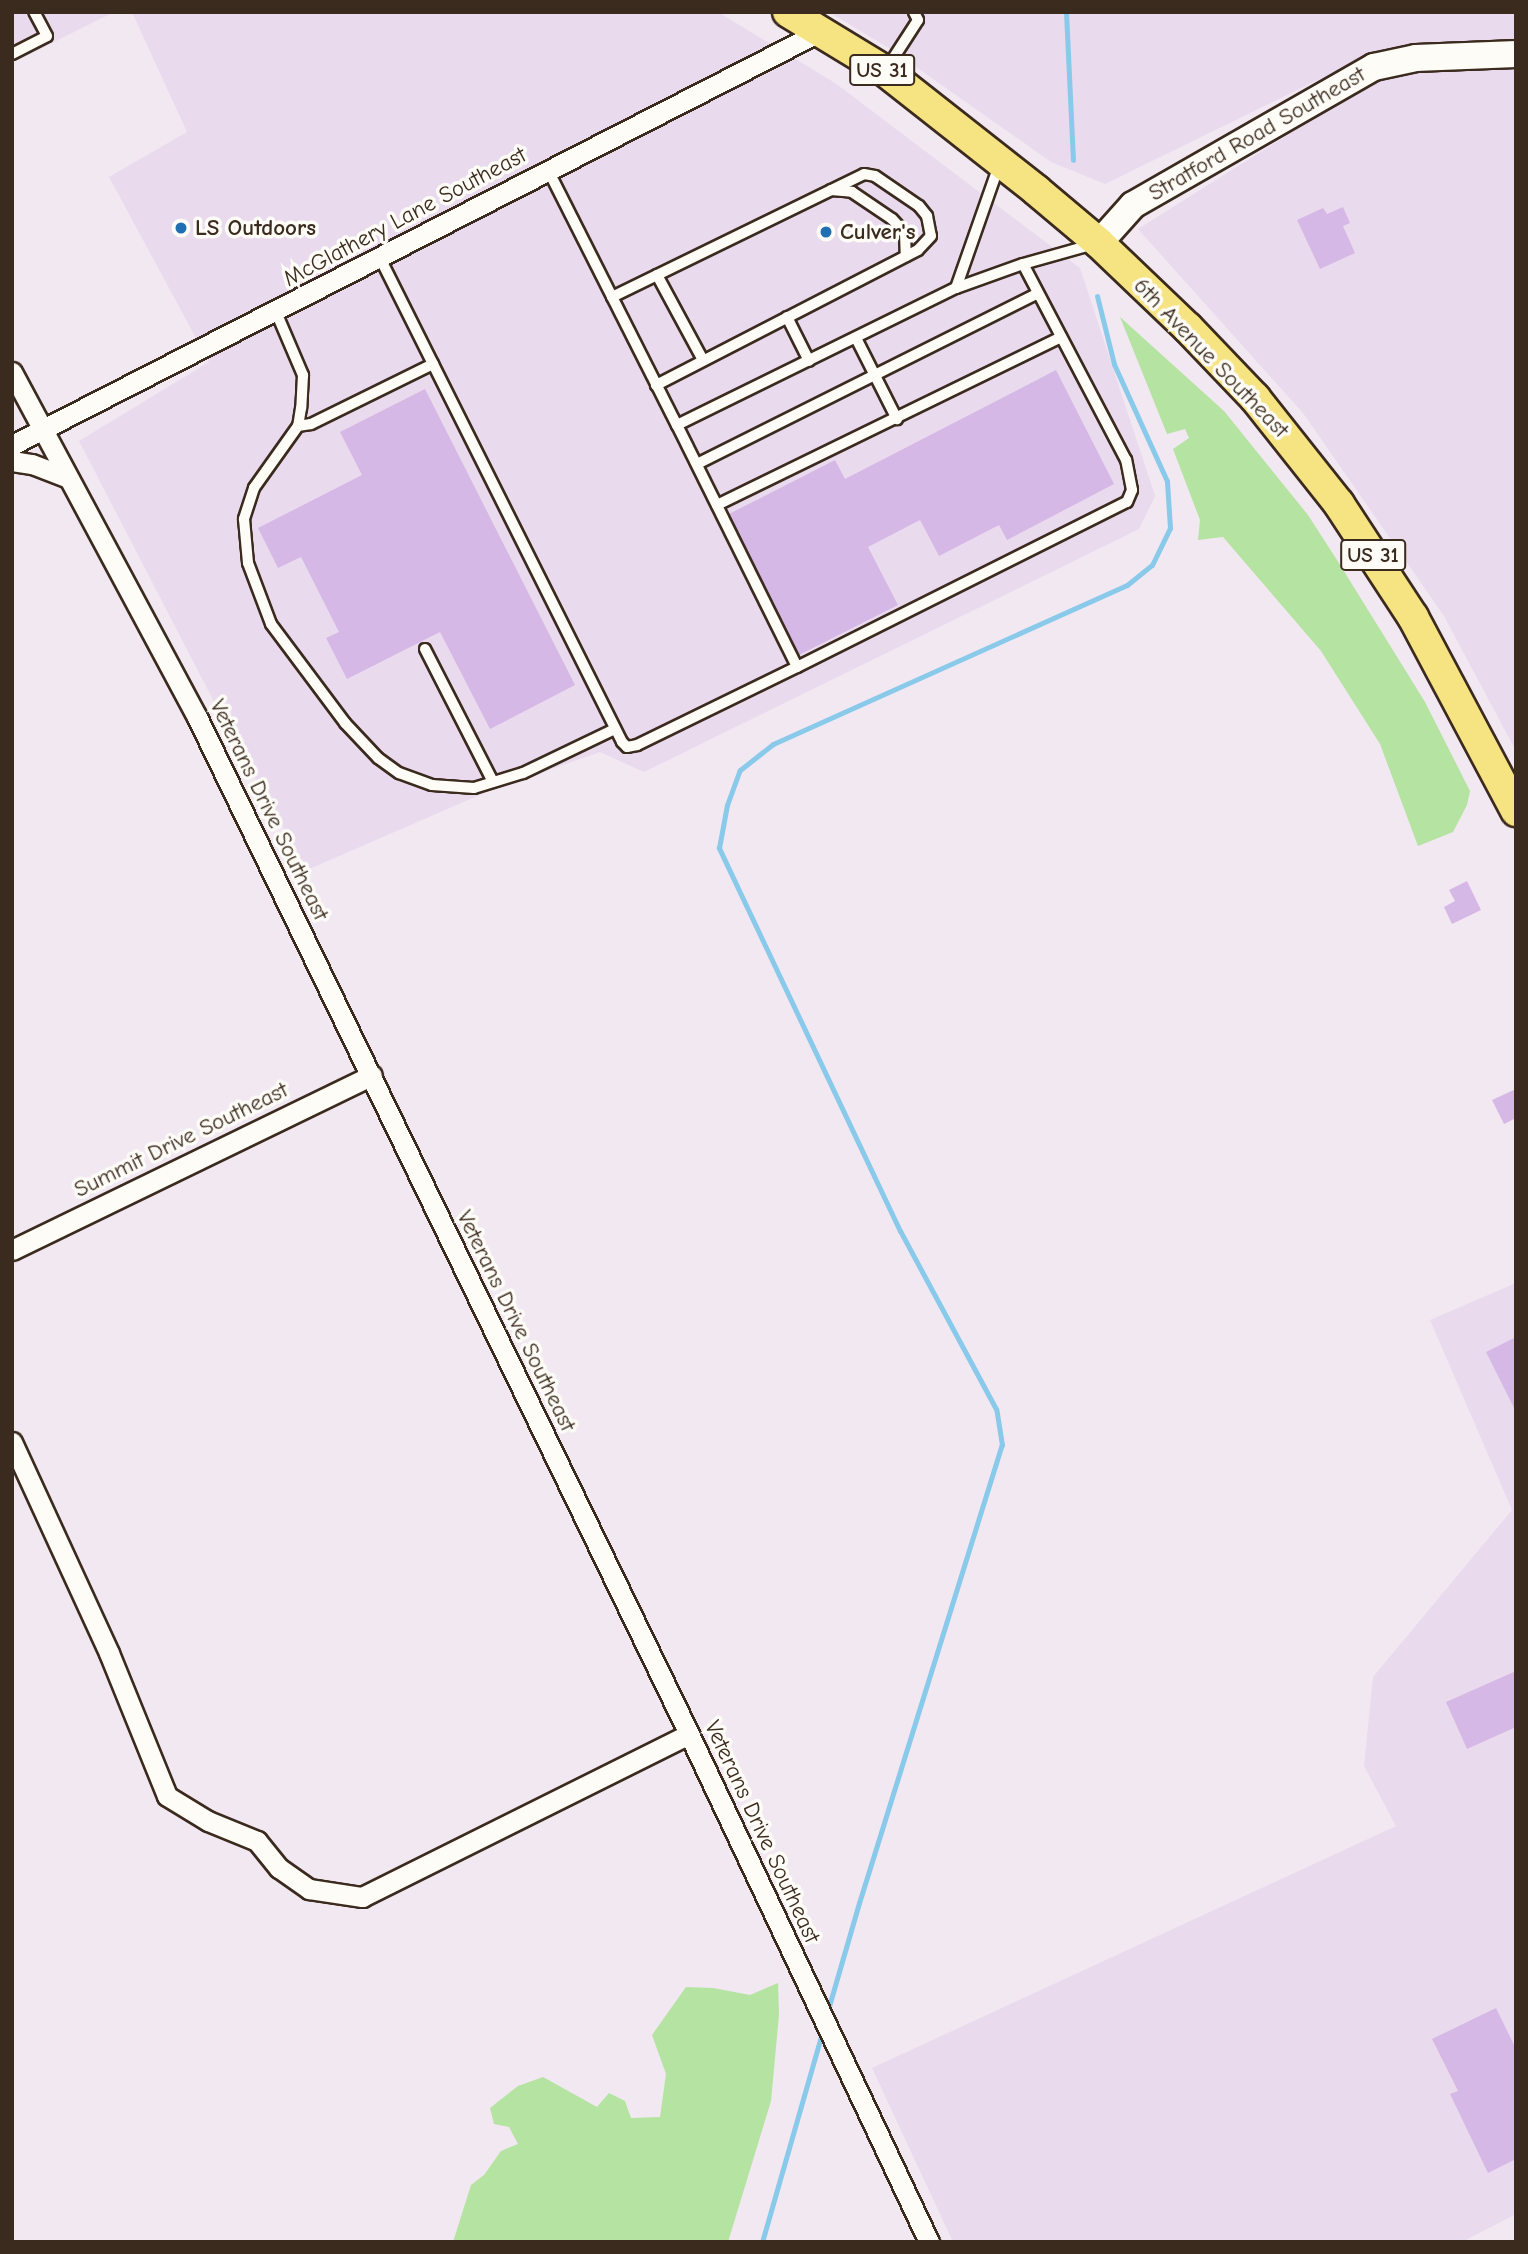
<!DOCTYPE html>
<html>
<head>
<meta charset="utf-8">
<style>
	body { margin:0 }
	#map { position:relative; width:1528px; height:2254px; overflow:hidden; background:#f1e8f2; font-family:"Comic Neue",sans-serif }
	div>[style] { position:absolute }
	[style*='--x'] { left:calc(var(--x)*1px); top:calc(var(--y)*1px); width:calc(var(--w)*1px); rotate:calc(var(--a)*1deg) }
	.built>* { inset:0; background:#e9daee }
	.green>* { inset:0; background:#b5e3a1 }
	.stream>* { height:5px; margin:-2.5px; padding:0 2.5px; transform-origin:2.5px; border-radius:2.5px; background:#89c9ea }
	.building>* { inset:0; background:#d6b8e6 }
	.roads { filter:drop-shadow(2px 0 #3b2a1e) drop-shadow(-2px 0 #3b2a1e) drop-shadow(0 2px #3b2a1e) drop-shadow(0 -2px #3b2a1e) }
	.lane>* { height:10px; margin:-5px; padding:0 5px; transform-origin:5px; border-radius:5px; background:#fdfcf7 }
	.street>* { height:19px; margin:-9.5px; padding:0 9.5px; transform-origin:9.5px; border-radius:9.5px; background:#fdfcf7 }
	.secondary>* { height:26px; margin:-13px; padding:0 13px; transform-origin:13px; border-radius:13px; background:#fdfcf7 }
	.primary>* { height:30px; margin:-15px; padding:0 15px; transform-origin:15px; border-radius:15px; background:#f6e381 }
	.dots>* { width:19px; height:19px; translate:-50% -50%; box-sizing:border-box; border:4px solid #fdfcf7; border-radius:50% }
	span { translate:-50% -50%; white-space:nowrap; text-align:center; line-height:1.15; -webkit-text-stroke:7px #fdfcf7; paint-order:stroke }
	.shield-label span { padding:2px 5px; background:#fdfcf7; border:2px solid; border-radius:5px; -webkit-text-stroke-width:0 }
	.shield-label { font-size:21px; color:#3b2a1e; font-weight:700 }
	.street-label { font-size:23px; color:#3b2a1e }
	.poi-label { font-size:23px; color:#3b2a1e; font-weight:700 }
	.left { translate:0 -50%; text-align:left }
	.frame { position:absolute; inset:0; border:14px solid #3b2a1e; pointer-events:none }
</style>
</head>
<body>
<div id="map">
	<div class="built">
		<div style="clip-path:polygon(12px 12px,114px 12px,12px 63px)"></div>
		<div style="clip-path:polygon(132px 12px,718px 12px,835px 83px,1080px 268px,1155px 496px,1139px 529px,644px 772px,600px 752px,491px 790px,307px 870px,237px 746px,79px 441px,209px 362px,109px 177px,187px 132px)"></div>
		<div style="clip-path:polygon(829px 12px,1516px 12px,1516px 751px,1444px 616px,1303px 413px,1138px 229px,1345px 99px,1336px 71px,1105px 184px,1051px 162px,892px 50px)"></div>
		<div style="clip-path:polygon(1516px 1283px,1516px 2214px,1462px 2242px,953px 2242px,872px 2068px,1396px 1826px,1364px 1766px,1373px 1677px,1512px 1510px,1430px 1320px)"></div>
	</div>
	<div class="green">
		<div style="clip-path:polygon(1120px 317px,1224px 411px,1308px 515px,1337px 560px,1425px 702px,1470px 791px,1467px 805px,1453px 832px,1418px 846px,1380px 744px,1321px 651px,1223px 537px,1198px 540px,1200px 520px,1173px 449px,1189px 438px,1185px 429px,1167px 434px)"></div>
		<div style="clip-path:polygon(778px 1983px,779px 2015px,771px 2101px,728px 2242px,453px 2242px,471px 2185px,484px 2175px,501px 2151px,518px 2144px,509px 2127px,494px 2124px,490px 2108px,518px 2086px,543px 2077px,597px 2107px,609px 2093px,625px 2101px,631px 2118px,660px 2117px,666px 2074px,652px 2035px,686px 1987px,713px 1988px,750px 1995px)"></div>
	</div>
	<div class="stream">
		<div style="--x:1066;--y:12;--w:148;--a:87.3"></div>
		<div style="--x:827;--y:2013;--w:115;--a:-73.8"></div>
		<div style="--x:859;--y:1903;--w:480;--a:-72.7"></div>
		<div style="--x:1002;--y:1445;--w:36;--a:-99"></div>
		<div style="--x:996;--y:1409;--w:202;--a:-118.3"></div>
		<div style="--x:900;--y:1231;--w:424;--a:-115.3"></div>
		<div style="--x:719;--y:848;--w:44;--a:-79.5"></div>
		<div style="--x:727;--y:805;--w:37;--a:-70"></div>
		<div style="--x:740;--y:770;--w:42;--a:-38.2"></div>
		<div style="--x:773;--y:744;--w:388;--a:-24.2"></div>
		<div style="--x:1127;--y:585;--w:32;--a:-39"></div>
		<div style="--x:1152;--y:565;--w:41;--a:-64.1"></div>
		<div style="--x:1170;--y:528;--w:47;--a:-93.7"></div>
		<div style="--x:1167;--y:481;--w:128;--a:-114.4"></div>
		<div style="--x:1114;--y:364;--w:70;--a:-104"></div>
		<div style="--x:762;--y:2242;--w:222;--a:-74"></div>
	</div>
	<div class="building">
		<div style="clip-path:polygon(1343px 207px,1350px 223px,1343px 226px,1355px 253px,1320px 269px,1297px 220px,1323px 208px,1327px 214px)"></div>
		<div style="clip-path:polygon(1056px 370px,1114px 484px,1007px 540px,999px 525px,939px 556px,920px 520px,868px 547px,898px 605px,799px 655px,729px 514px,835px 460px,845px 479px)"></div>
		<div style="clip-path:polygon(425px 389px,575px 685px,490px 729px,440px 632px,347px 679px,326px 638px,339px 632px,301px 557px,278px 568px,258px 528px,362px 475px,340px 432px)"></div>
		<div style="clip-path:polygon(1467px 881px,1481px 910px,1452px 924px,1444px 907px,1455px 901px,1449px 890px)"></div>
		<div style="clip-path:polygon(1516px 1089px,1516px 1118px,1504px 1124px,1492px 1100px)"></div>
		<div style="clip-path:polygon(1516px 1337px,1516px 1412px,1486px 1352px)"></div>
		<div style="clip-path:polygon(1516px 1671px,1516px 1727px,1467px 1749px,1446px 1702px)"></div>
		<div style="clip-path:polygon(1496px 2008px,1516px 2049px,1516px 2159px,1488px 2173px,1450px 2094px,1458px 2091px,1432px 2039px)"></div>
	</div>
	<div class="roads">
		<div class="lane">
			<div style="--x:12;--y:54;--w:39;--a:-27"></div>
			<div style="--x:47;--y:36;--w:27;--a:-118"></div>
			<div style="--x:887;--y:68;--w:57;--a:-57.1"></div>
			<div style="--x:918;--y:20;--w:9;--a:-117"></div>
			<div style="--x:548;--y:170;--w:286;--a:63.2"></div>
			<div style="--x:677;--y:425;--w:311;--a:-26.2"></div>
			<div style="--x:956;--y:288;--w:71;--a:-19.7"></div>
			<div style="--x:1023;--y:264;--w:74;--a:-15.7"></div>
			<div style="--x:831;--y:190;--w:21;--a:5"></div>
			<div style="--x:852;--y:192;--w:48;--a:34"></div>
			<div style="--x:892;--y:219;--w:19;--a:47"></div>
			<div style="--x:905;--y:233;--w:23;--a:88"></div>
			<div style="--x:380;--y:258;--w:541;--a:63.43"></div>
			<div style="--x:622;--y:742;--w:7;--a:45"></div>
			<div style="--x:627;--y:747;--w:10;--a:-11"></div>
			<div style="--x:637;--y:745;--w:178;--a:-26"></div>
			<div style="--x:797;--y:667;--w:369;--a:-26.6"></div>
			<div style="--x:1127;--y:502;--w:13;--a:-67"></div>
			<div style="--x:1132;--y:490;--w:31;--a:-101"></div>
			<div style="--x:1126;--y:460;--w:221;--a:-117.7"></div>
			<div style="--x:657;--y:275;--w:97;--a:61.6"></div>
			<div style="--x:956;--y:288;--w:130;--a:-70.7"></div>
			<div style="--x:612;--y:297;--w:280;--a:-26"></div>
			<div style="--x:864;--y:174;--w:11;--a:10"></div>
			<div style="--x:875;--y:176;--w:53;--a:34.3"></div>
			<div style="--x:919;--y:206;--w:13;--a:51"></div>
			<div style="--x:927;--y:216;--w:20;--a:79"></div>
			<div style="--x:931;--y:236;--w:19;--a:133"></div>
			<div style="--x:918;--y:250;--w:295;--a:152.7"></div>
			<div style="--x:276;--y:312;--w:69;--a:66.8"></div>
			<div style="--x:303;--y:375;--w:33;--a:93"></div>
			<div style="--x:301;--y:408;--w:18;--a:99"></div>
			<div style="--x:298;--y:426;--w:76;--a:125.4"></div>
			<div style="--x:254;--y:488;--w:33;--a:108"></div>
			<div style="--x:244;--y:519;--w:44;--a:84.8"></div>
			<div style="--x:248;--y:563;--w:65;--a:69.3"></div>
			<div style="--x:271;--y:624;--w:124;--a:53.2"></div>
			<div style="--x:345;--y:723;--w:48;--a:46.7"></div>
			<div style="--x:378;--y:758;--w:26;--a:36"></div>
			<div style="--x:399;--y:773;--w:35;--a:20"></div>
			<div style="--x:432;--y:785;--w:42;--a:4.1"></div>
			<div style="--x:474;--y:788;--w:51;--a:-17"></div>
			<div style="--x:523;--y:773;--w:102;--a:-25.6"></div>
			<div style="--x:787;--y:317;--w:49;--a:63.4"></div>
			<div style="--x:856;--y:338;--w:91;--a:63.2"></div>
			<div style="--x:677;--y:425;--w:270;--a:63.6"></div>
			<div style="--x:298;--y:426;--w:13;--a:-9"></div>
			<div style="--x:311;--y:424;--w:136;--a:-26.2"></div>
			<div style="--x:697;--y:464;--w:381;--a:-26.6"></div>
			<div style="--x:717;--y:505;--w:383;--a:-26"></div>
			<div style="--x:425;--y:649;--w:149;--a:62.9"></div>
		</div>
		<div class="street">
			<div style="--x:12;--y:372;--w:391;--a:61.8"></div>
			<div style="--x:197;--y:717;--w:1130;--a:64.18"></div>
			<div style="--x:689;--y:1734;--w:562;--a:64.71"></div>
			<div style="--x:12;--y:445;--w:909;--a:-27.1"></div>
			<div style="--x:12;--y:461;--w:20;--a:9"></div>
			<div style="--x:32;--y:464;--w:36;--a:21"></div>
			<div style="--x:12;--y:1250;--w:400;--a:-25.9"></div>
			<div style="--x:12;--y:1442;--w:232;--a:65.3"></div>
			<div style="--x:109;--y:1653;--w:154;--a:67.9"></div>
			<div style="--x:167;--y:1796;--w:48;--a:31.4"></div>
			<div style="--x:208;--y:1821;--w:53;--a:22.2"></div>
			<div style="--x:257;--y:1841;--w:35;--a:51"></div>
			<div style="--x:279;--y:1868;--w:37;--a:35"></div>
			<div style="--x:309;--y:1889;--w:54;--a:8.6"></div>
			<div style="--x:362;--y:1897;--w:365;--a:-26.5"></div>
		</div>
		<div class="secondary">
			<div style="--x:1099;--y:243;--w:51;--a:-48.2"></div>
			<div style="--x:1133;--y:205;--w:278;--a:-29.8"></div>
			<div style="--x:1374;--y:67;--w:43;--a:-12.1"></div>
			<div style="--x:1416;--y:58;--w:100;--a:-2.3"></div>
		</div>
		<div class="primary">
			<div style="--x:788;--y:12;--w:114;--a:31.3"></div>
			<div style="--x:885;--y:71;--w:192;--a:38.2"></div>
			<div style="--x:1036;--y:190;--w:82;--a:40.1"></div>
			<div style="--x:1099;--y:243;--w:123;--a:43.7"></div>
			<div style="--x:1188;--y:328;--w:97;--a:46.3"></div>
			<div style="--x:1255;--y:398;--w:135;--a:51.6"></div>
			<div style="--x:1339;--y:504;--w:135;--a:56.8"></div>
			<div style="--x:1413;--y:617;--w:220;--a:62"></div>
		</div>
	</div>
	<div class="dots">
		<div style="left:181px;top:228px;background:#1f6fb2"></div>
		<div style="left:826px;top:232px;background:#1f6fb2"></div>
	</div>
	<div class="shield-label">
		<span style="left:882px;top:70px">US 31</span>
		<span style="left:1373px;top:555px">US 31</span>
	</div>
	<div class="street-label">
		<span style="left:1257px;top:134px;rotate:-30deg">Stratford Road Southeast</span>
		<span style="left:405px;top:217px;rotate:-28deg">McGlathery Lane Southeast</span>
		<span style="left:1211px;top:358px;rotate:46deg">6th Avenue Southeast</span>
		<span style="left:269px;top:810px;rotate:64deg">Veterans Drive Southeast</span>
		<span style="left:181px;top:1140px;rotate:-26deg">Summit Drive Southeast</span>
		<span style="left:516px;top:1321px;rotate:64deg">Veterans Drive Southeast</span>
		<span style="left:762px;top:1832px;rotate:65deg">Veterans Drive Southeast</span>
	</div>
	<div class="poi-label">
		<span class="left" style="left:195px;top:228px">LS Outdoors</span>
		<span class="left" style="left:840px;top:232px">Culver's</span>
	</div>
	<div class="frame"></div>
</div>
</body>
</html>
